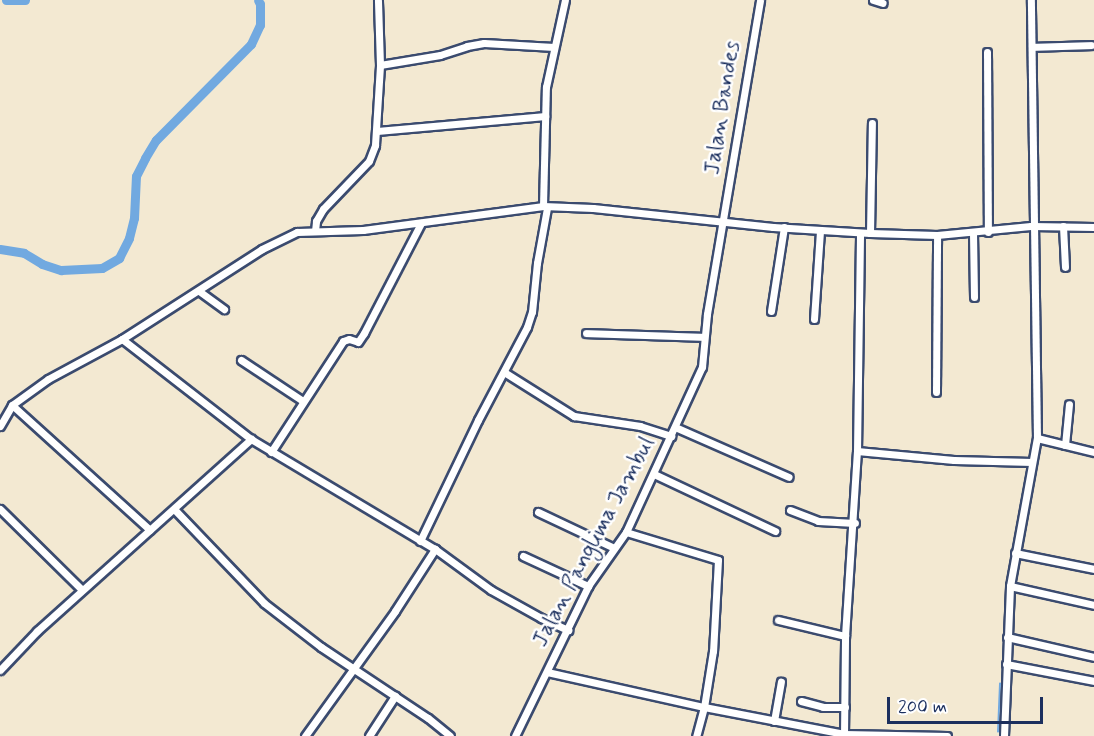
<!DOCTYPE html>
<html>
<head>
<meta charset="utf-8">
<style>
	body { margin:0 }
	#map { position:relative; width:1094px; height:736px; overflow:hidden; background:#f3e9d2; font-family:Mynerve,sans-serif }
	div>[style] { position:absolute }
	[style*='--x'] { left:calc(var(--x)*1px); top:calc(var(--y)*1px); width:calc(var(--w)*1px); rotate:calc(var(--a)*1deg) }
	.stream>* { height:1.5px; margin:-0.75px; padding:0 0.75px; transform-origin:0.75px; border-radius:0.75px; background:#71a9e0 }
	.river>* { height:9px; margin:-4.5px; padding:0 4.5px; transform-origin:4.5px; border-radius:4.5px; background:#71a9e0 }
	.roads { filter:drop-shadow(2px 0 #3b4b6f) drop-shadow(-2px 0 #3b4b6f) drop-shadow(0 2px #3b4b6f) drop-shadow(0 -2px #3b4b6f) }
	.minor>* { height:7px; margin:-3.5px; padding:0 3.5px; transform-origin:3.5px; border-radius:3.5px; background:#fff }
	span { translate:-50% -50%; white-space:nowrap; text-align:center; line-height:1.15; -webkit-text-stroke:5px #fff; paint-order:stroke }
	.street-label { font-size:22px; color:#1b2f5e }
	.scale { position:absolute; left:887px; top:697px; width:156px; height:27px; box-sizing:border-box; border:3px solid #1b2f5e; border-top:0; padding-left:8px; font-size:18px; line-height:21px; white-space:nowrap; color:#1b2f5e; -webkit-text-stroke:4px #fff; paint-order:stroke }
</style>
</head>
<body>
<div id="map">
	<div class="stream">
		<div style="--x:998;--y:732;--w:48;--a:-87.6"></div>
	</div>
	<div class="river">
		<div style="--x:6;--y:0;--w:19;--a:0"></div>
		<div style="--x:0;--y:249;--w:24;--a:9"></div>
		<div style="--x:24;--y:253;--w:21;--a:31"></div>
		<div style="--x:42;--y:264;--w:20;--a:18"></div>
		<div style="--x:61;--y:270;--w:41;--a:-2.8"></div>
		<div style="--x:102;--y:268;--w:20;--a:-30"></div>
		<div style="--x:119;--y:258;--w:22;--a:-63"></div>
		<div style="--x:129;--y:238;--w:21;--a:-76"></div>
		<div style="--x:134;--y:218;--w:42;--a:-87.3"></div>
		<div style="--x:136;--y:176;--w:20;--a:-63"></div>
		<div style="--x:145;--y:158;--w:21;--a:-59"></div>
		<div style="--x:156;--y:140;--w:135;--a:-45.3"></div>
		<div style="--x:251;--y:44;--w:21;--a:-65"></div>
		<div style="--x:260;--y:25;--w:21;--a:-90"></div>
		<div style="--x:260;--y:4;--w:4;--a:-117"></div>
	</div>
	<div class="roads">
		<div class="minor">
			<div style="--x:873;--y:0;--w:10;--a:17"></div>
			<div style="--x:1032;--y:47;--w:59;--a:-1.9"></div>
			<div style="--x:987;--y:52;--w:180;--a:89.7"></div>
			<div style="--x:380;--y:65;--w:61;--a:-9.5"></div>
			<div style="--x:440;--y:55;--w:28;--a:-18"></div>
			<div style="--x:467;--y:46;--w:17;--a:-10"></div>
			<div style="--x:484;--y:43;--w:70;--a:3.3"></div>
			<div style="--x:377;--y:131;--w:169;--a:-5.1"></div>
			<div style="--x:543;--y:206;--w:119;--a:-88.6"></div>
			<div style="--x:546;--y:87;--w:89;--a:-77.7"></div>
			<div style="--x:1063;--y:226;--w:41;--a:87.2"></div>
			<div style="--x:315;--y:231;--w:10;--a:-84"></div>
			<div style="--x:316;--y:221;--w:14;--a:-60"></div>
			<div style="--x:323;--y:209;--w:66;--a:-46.2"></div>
			<div style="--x:369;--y:161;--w:17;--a:-69"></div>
			<div style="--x:375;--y:145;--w:80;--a:-86.4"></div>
			<div style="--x:380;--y:65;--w:65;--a:-91.8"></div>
			<div style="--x:870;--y:233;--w:110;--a:-89"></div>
			<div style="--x:973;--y:233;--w:64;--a:89.1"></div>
			<div style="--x:199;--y:291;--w:31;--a:36"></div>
			<div style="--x:771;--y:311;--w:85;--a:-81.2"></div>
			<div style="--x:814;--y:319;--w:89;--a:-86.1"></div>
			<div style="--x:586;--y:333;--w:118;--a:1.9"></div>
			<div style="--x:122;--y:339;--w:163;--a:37.8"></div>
			<div style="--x:251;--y:439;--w:214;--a:30.9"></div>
			<div style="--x:435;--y:549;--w:69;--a:36.2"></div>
			<div style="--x:491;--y:590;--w:57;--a:29.2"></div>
			<div style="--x:541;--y:618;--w:30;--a:24"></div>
			<div style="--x:241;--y:360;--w:74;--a:33.5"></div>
			<div style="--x:504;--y:372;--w:83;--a:32.2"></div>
			<div style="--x:574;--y:416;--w:67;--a:8.6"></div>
			<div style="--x:640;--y:426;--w:33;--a:18"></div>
			<div style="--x:936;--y:392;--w:157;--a:-89.6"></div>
			<div style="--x:12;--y:405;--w:186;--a:42.2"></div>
			<div style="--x:0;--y:426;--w:24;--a:-60"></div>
			<div style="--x:12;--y:405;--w:44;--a:-35.8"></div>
			<div style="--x:48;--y:379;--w:84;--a:-28.4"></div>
			<div style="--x:122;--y:339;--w:166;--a:-32.7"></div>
			<div style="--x:262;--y:249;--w:39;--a:-26"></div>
			<div style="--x:297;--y:232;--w:66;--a:-1.7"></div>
			<div style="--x:363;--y:230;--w:182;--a:-7.6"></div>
			<div style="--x:543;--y:206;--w:50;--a:2.3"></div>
			<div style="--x:593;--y:208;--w:181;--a:6"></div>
			<div style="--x:773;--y:227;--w:97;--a:3.5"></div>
			<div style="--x:870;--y:233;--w:67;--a:1.7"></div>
			<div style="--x:937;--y:235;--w:94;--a:-5.5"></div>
			<div style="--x:1031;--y:226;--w:63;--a:0.9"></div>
			<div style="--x:675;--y:427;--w:124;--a:23.7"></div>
			<div style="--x:1037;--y:438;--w:59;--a:13.8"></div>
			<div style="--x:1065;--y:445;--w:41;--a:-84.4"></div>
			<div style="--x:857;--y:451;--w:97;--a:5.3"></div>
			<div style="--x:954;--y:460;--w:78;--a:1.5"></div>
			<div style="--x:271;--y:452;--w:132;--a:-57"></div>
			<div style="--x:343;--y:341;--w:6;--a:-18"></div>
			<div style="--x:349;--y:339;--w:9;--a:18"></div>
			<div style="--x:358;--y:342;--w:11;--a:-56"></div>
			<div style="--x:364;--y:333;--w:124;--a:-62.6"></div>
			<div style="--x:654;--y:474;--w:134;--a:25.2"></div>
			<div style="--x:0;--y:509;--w:115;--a:44.6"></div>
			<div style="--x:174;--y:509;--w:130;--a:46.2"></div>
			<div style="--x:264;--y:603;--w:72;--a:37.7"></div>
			<div style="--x:321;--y:647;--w:128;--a:33.6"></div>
			<div style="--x:428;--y:718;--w:28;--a:39"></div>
			<div style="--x:790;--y:510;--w:30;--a:21"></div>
			<div style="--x:818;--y:521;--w:37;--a:3"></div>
			<div style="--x:538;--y:512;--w:84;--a:25.3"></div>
			<div style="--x:626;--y:532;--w:96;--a:16.9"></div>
			<div style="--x:718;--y:560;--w:91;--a:93.1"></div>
			<div style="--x:713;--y:651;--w:57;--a:99.1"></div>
			<div style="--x:704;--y:707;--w:30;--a:105"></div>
			<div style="--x:420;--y:541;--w:134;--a:-64.4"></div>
			<div style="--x:478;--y:420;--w:105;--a:-62.2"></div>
			<div style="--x:527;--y:327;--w:16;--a:-72"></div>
			<div style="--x:532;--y:312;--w:49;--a:-84.2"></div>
			<div style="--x:537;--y:263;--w:56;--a:-79.7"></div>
			<div style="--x:1015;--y:553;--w:81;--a:11.4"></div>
			<div style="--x:523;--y:556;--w:72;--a:24.8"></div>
			<div style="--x:1010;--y:586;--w:86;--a:12.7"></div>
			<div style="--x:778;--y:620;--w:69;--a:13.4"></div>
			<div style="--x:1007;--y:637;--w:89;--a:12.9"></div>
			<div style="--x:1006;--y:664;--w:90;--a:10.9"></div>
			<div style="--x:0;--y:670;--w:54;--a:-46.5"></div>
			<div style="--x:37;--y:631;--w:288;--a:-41.9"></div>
			<div style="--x:547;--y:672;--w:161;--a:12.6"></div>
			<div style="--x:704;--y:707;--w:143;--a:10.9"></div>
			<div style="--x:844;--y:734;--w:103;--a:1.1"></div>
			<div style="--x:801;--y:701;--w:23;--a:15"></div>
			<div style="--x:823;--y:707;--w:22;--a:0"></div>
			<div style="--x:774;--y:721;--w:40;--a:-80"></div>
			<div style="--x:305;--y:736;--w:154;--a:-54.2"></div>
			<div style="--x:395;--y:611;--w:74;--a:-57.2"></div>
			<div style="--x:369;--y:736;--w:48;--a:-57"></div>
			<div style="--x:515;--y:736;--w:167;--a:-64"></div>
			<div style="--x:588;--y:586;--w:66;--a:-54.9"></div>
			<div style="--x:626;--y:532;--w:182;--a:-65.3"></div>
			<div style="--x:702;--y:367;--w:53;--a:-84.6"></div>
			<div style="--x:707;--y:314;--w:318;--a:-80.4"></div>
			<div style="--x:844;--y:736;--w:100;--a:-89.4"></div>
			<div style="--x:845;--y:636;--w:185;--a:-86.3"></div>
			<div style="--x:857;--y:451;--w:218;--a:-89.2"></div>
			<div style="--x:1004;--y:736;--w:150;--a:-87.7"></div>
			<div style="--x:1010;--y:586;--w:150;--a:-79.7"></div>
			<div style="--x:1037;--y:438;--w:438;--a:-90.8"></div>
		</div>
	</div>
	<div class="street-label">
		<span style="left:723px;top:108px;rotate:-81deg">Jalan Bandes</span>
		<span style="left:594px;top:542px;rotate:-62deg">Jalan Panglima Jambul</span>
	</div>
	<div class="scale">200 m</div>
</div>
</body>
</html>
